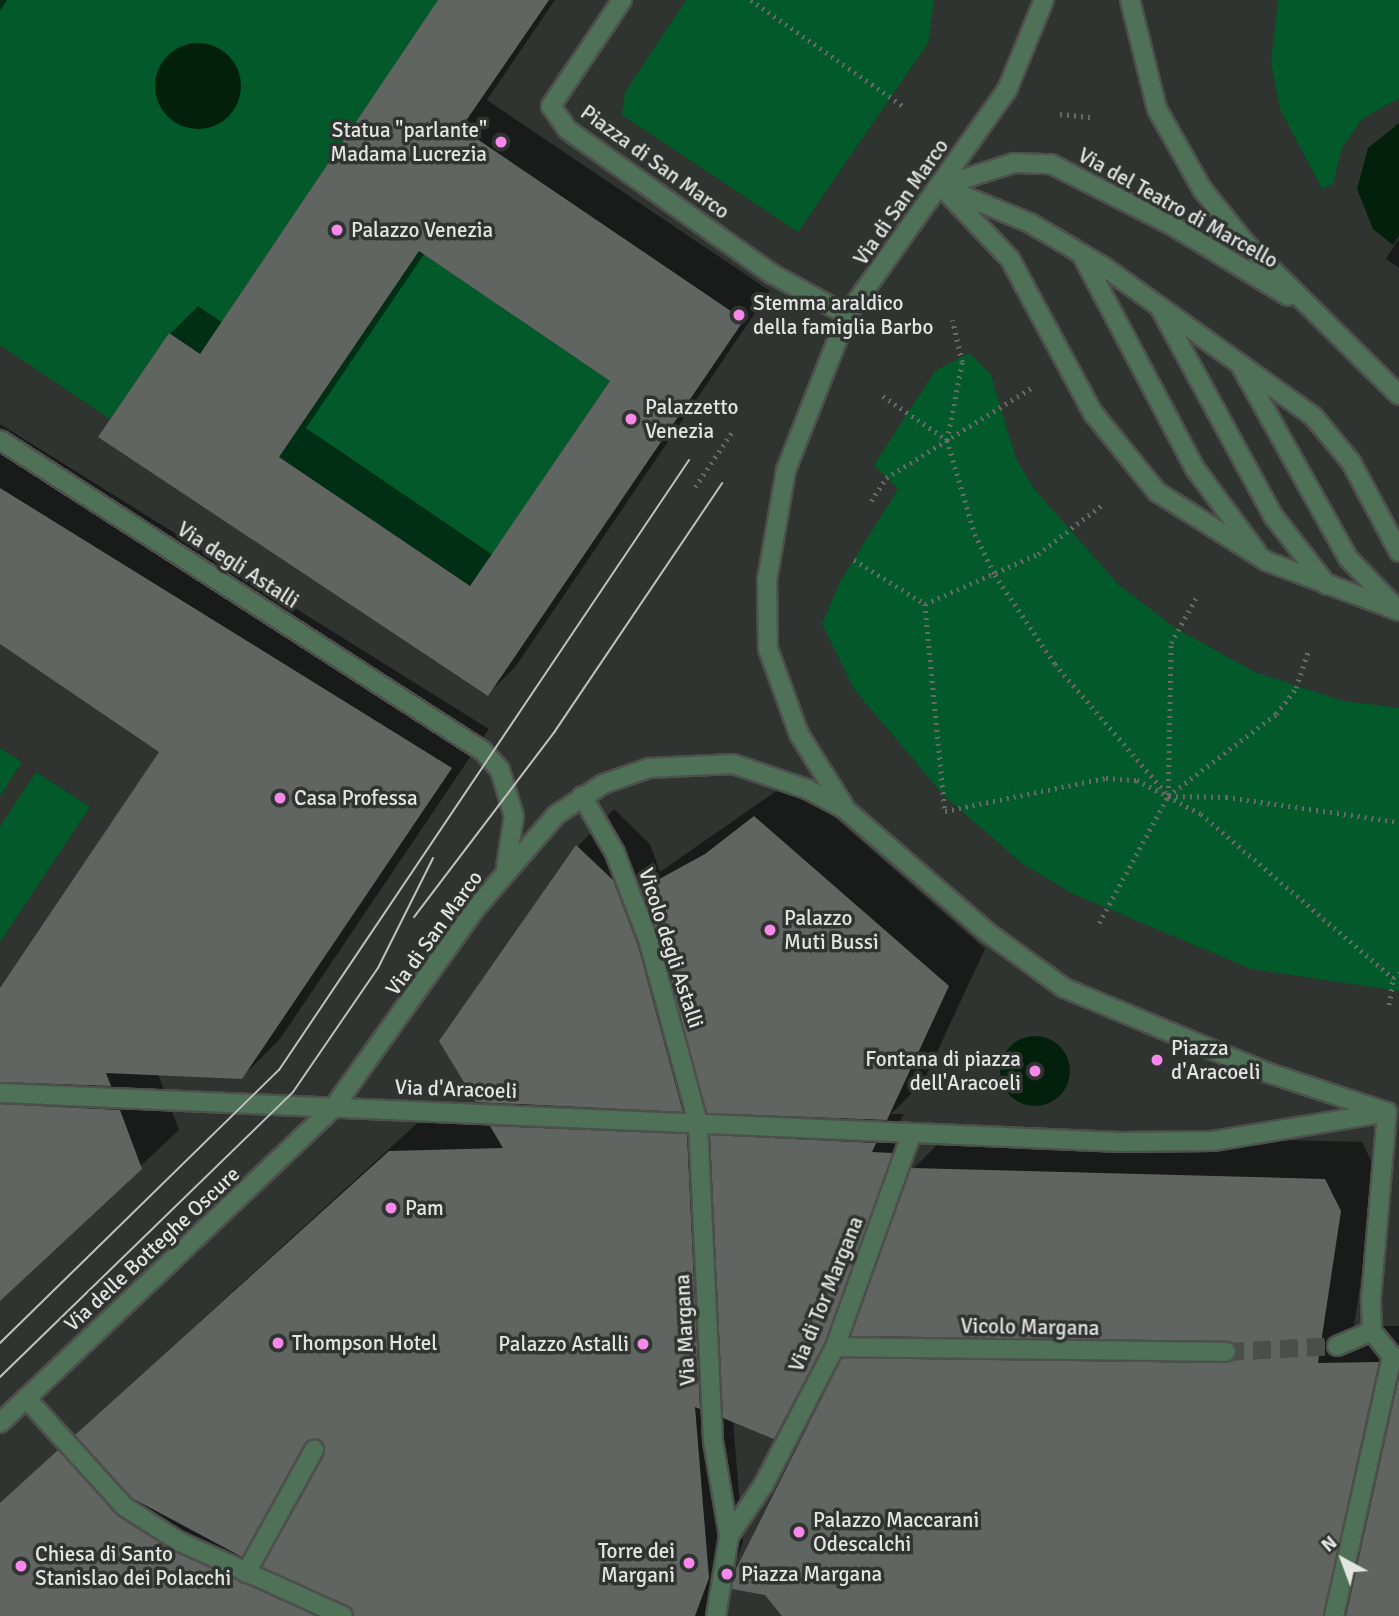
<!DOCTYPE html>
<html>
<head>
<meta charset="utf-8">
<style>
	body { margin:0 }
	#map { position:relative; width:1399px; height:1616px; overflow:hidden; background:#303431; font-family:Signika,sans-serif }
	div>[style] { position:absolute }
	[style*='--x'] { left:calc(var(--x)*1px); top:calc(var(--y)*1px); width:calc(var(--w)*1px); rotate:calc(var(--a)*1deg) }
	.green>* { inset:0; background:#02592a }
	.water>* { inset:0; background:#03200d }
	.round { border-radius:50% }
	.shadow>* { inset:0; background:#0007 }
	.building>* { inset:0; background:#616562 }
	.minor-tunnel>* { height:18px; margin-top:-9px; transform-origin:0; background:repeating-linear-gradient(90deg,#4b4f4c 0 18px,transparent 0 27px) }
	.path>* { height:4.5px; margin-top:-2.25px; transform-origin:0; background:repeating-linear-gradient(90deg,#676b68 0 2px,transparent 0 7px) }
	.roads { filter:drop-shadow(2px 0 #4d504d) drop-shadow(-2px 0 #4d504d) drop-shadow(0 2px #4d504d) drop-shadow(0 -2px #4d504d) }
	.minor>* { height:18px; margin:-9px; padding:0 9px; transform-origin:9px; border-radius:9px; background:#4e7157 }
	.tram>* { height:2px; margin:-1px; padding:0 1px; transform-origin:1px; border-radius:1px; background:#c0c2c0 }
	.dots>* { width:19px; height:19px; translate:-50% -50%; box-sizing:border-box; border:4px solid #303431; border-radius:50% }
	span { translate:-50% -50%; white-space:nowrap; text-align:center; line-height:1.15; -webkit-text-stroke:7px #303431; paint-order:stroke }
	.poi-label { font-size:21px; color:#e3e5e3 }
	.right { translate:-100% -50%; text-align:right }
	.left { translate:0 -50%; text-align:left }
	.street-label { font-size:21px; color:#e3e5e3 }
	.north { position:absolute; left:1308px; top:1525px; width:70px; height:70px; -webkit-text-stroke:5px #303431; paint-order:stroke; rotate:319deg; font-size:19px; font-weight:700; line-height:28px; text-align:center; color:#e3e5e3 }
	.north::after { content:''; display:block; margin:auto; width:24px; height:32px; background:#e3e5e3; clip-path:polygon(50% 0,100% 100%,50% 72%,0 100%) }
</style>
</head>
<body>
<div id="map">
	<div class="green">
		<div style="clip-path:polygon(0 0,438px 0,200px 354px,169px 333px,110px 419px,0 345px)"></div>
		<div style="clip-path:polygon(686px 0,934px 0,928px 43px,798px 232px,622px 115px,625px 92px)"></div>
		<div style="clip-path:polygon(1278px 0,1399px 0,1399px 98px,1362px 119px,1342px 148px,1333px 184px,1322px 189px,1280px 109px,1271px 63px)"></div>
		<div style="clip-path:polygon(419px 251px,610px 381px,470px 586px,279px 457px)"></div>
		<div style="clip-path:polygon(969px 353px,991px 375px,1016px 459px,1035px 490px,1118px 584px,1175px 628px,1255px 672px,1343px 701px,1399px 708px,1399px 991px,1251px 969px,1071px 893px,1023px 864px,944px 796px,854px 689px,822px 624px,840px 582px,898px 489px,874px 465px,935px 371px)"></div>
		<div style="clip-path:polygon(0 748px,22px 762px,0 796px)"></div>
		<div style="clip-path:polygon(36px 772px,90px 807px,0 942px,0 826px)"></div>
	</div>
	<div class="water">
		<div class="round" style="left:155px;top:43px;width:86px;height:86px"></div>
		<div style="clip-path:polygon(1399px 123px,1399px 235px,1393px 245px,1373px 229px,1357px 189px,1368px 148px)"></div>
		<div class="round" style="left:1000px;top:1036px;width:70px;height:70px"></div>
	</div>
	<div class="shadow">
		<div style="clip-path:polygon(0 0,7px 0,0 11px)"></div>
		<div style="clip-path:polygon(evenodd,440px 0,555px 0,487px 100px,770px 291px,516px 666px,488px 694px,101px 436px,170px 334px,198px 306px,223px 323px,440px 0,425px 253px,613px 380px,493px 555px,306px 428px,425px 253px)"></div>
		<div style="clip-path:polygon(1399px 238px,1399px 268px,1386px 259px)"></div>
		<div style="clip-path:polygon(0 424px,489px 729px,280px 1039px,242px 1077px,158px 1074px,179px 1130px,0 1297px,0 990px,162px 752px,0 642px)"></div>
		<div style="clip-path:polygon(evenodd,792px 780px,985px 949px,923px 1082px,891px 1114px,904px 1114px,899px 1123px,920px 1124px,853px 1312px,803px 1408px,774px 1437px,733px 1420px,743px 1542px,716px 1616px,0 1616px,0 1504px,425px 1116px,503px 1115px,516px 1102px,441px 1041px,578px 846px,614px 809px,650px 844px,660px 872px,792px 780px,702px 1090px,705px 1099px,693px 1099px,702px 1090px,792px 780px,722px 1111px,736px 1112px,723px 1125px,722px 1111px,792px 780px,321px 1439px,326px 1456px,275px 1547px,257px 1539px,276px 1520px,321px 1439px)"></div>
		<div style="clip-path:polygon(950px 1132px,1362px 1142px,1377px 1173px,1354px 1326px,1399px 1326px,1399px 1616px,784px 1616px,843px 1360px,869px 1334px,913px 1169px)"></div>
	</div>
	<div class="building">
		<div style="clip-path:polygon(evenodd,438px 0,549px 0,461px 128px,744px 320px,488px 696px,98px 437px,169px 333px,200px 354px,438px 0,419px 251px,610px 381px,470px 586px,279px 457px,419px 251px)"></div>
		<div style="clip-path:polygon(0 488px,452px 768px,242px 1079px,106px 1073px,111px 1086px,0 1082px,0 988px,159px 752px,0 644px)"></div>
		<div style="clip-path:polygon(754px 816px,949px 986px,887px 1120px,707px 1113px,641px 889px,705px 854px)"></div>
		<div style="clip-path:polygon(576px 845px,613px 880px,638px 946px,683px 1112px,476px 1102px,439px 1041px)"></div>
		<div style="clip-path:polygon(0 1104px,120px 1110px,142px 1169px,0 1301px)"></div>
		<div style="clip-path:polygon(490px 1126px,687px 1134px,700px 1409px,695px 1407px,709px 1578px,695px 1616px,354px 1616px,348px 1606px,262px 1567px,324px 1456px,320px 1440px,304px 1445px,242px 1557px,132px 1498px,75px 1435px,389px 1151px,503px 1148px)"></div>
		<div style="clip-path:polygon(710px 1135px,876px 1143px,872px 1152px,893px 1153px,825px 1342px,774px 1439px,723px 1418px)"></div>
		<div style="clip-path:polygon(911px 1168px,1325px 1179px,1341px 1211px,1318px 1363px,1379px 1362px,1323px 1616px,782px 1616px,765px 1595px,732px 1589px,735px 1571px,842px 1358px,1226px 1363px,1236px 1357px,1236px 1346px,1226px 1341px,851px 1336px)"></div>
		<div style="clip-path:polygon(1399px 1377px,1399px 1616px,1346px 1616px)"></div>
		<div style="clip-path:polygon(58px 1450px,119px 1517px,173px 1551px,316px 1616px,0 1616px,0 1503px)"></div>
	</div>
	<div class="minor-tunnel">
		<div style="--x:1226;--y:1352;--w:111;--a:-3.1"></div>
	</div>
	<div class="path">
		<div style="--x:751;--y:0;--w:185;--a:34.9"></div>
		<div style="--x:1060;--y:114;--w:31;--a:6"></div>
		<div style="--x:883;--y:396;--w:78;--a:34.5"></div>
		<div style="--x:947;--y:440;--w:79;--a:-79.1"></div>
		<div style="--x:962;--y:362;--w:43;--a:-103.4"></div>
		<div style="--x:947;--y:440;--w:98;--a:73.4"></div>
		<div style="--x:975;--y:534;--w:46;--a:64"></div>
		<div style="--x:995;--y:575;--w:107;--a:56"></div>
		<div style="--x:1055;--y:664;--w:170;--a:49.3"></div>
		<div style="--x:695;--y:487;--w:70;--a:-56.1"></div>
		<div style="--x:871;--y:501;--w:27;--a:-57"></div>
		<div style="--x:886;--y:478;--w:173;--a:-31.8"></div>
		<div style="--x:854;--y:560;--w:84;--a:31.8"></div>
		<div style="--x:925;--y:604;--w:208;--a:84.5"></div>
		<div style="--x:945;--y:811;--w:164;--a:-11.6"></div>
		<div style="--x:1106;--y:778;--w:31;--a:4"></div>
		<div style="--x:1137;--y:780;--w:72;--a:28"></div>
		<div style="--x:1201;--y:814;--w:253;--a:40.5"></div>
		<div style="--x:1393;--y:978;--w:8;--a:-40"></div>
		<div style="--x:925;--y:604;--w:124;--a:-23.9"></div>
		<div style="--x:1038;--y:554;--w:82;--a:-37.6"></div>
		<div style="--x:1168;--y:795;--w:152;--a:-88.9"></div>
		<div style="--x:1171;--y:643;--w:56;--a:-61.1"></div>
		<div style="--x:1169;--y:796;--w:57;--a:1"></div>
		<div style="--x:1226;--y:797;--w:175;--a:8.2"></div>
		<div style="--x:1099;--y:923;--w:145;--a:-61.5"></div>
		<div style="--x:1168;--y:796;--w:136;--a:-37.2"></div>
		<div style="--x:1276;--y:714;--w:33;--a:-52"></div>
		<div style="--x:1296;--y:688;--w:38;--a:-72"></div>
		<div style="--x:1389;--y:1005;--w:27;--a:-82"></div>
	</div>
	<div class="roads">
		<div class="minor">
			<div style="--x:622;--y:0;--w:128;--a:123.8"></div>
			<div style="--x:551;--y:106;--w:29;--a:55"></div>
			<div style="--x:568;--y:130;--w:250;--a:35.2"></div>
			<div style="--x:772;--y:274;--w:85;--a:28.7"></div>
			<div style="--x:1130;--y:0;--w:112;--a:76.1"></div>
			<div style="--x:1157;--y:109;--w:92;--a:60.6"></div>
			<div style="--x:1202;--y:189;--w:70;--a:51.3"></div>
			<div style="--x:1246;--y:244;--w:215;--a:44.6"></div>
			<div style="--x:941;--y:186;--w:100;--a:46.6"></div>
			<div style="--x:1010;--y:259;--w:175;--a:61.7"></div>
			<div style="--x:1093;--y:413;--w:102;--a:51"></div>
			<div style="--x:1157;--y:492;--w:129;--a:32.3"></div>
			<div style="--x:1266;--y:561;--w:142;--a:20.6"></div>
			<div style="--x:941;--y:186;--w:77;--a:-17.5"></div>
			<div style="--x:1014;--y:163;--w:37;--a:2"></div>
			<div style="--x:1051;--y:164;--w:133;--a:26.8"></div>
			<div style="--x:1170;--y:224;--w:138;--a:31.4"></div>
			<div style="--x:957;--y:193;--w:79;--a:22.3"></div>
			<div style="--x:1030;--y:223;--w:86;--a:30.7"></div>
			<div style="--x:1104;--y:267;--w:257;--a:35.5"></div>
			<div style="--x:1313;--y:416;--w:60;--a:50.4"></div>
			<div style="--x:1351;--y:462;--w:102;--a:61.9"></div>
			<div style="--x:1083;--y:257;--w:241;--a:62.1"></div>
			<div style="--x:1196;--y:470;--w:101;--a:53.5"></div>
			<div style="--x:1161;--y:310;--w:236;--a:61.4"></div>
			<div style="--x:1274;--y:517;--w:86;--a:52.1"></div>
			<div style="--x:1242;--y:368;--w:218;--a:60.8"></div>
			<div style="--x:1348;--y:558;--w:69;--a:46.2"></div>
			<div style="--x:0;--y:440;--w:574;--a:32.78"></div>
			<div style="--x:483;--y:751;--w:25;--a:48"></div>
			<div style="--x:500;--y:770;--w:48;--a:73.1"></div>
			<div style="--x:514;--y:816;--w:52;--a:98.9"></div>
			<div style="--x:582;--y:796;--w:66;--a:59.9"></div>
			<div style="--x:615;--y:853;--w:95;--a:69.1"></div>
			<div style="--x:649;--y:942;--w:187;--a:74.8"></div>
			<div style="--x:698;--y:1122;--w:319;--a:87.3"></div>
			<div style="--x:713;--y:1441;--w:96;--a:80.4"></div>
			<div style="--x:729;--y:1536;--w:81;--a:99.2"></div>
			<div style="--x:844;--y:806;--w:85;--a:-122"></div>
			<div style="--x:799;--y:734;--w:90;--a:-110"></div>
			<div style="--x:768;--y:649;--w:69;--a:-90.8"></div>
			<div style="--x:767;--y:580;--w:112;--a:-80.2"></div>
			<div style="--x:786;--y:470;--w:167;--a:-68.5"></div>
			<div style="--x:847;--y:315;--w:276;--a:-54.6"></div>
			<div style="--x:1007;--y:90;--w:97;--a:-67.7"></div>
			<div style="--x:0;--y:1093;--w:1121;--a:2.51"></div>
			<div style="--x:1120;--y:1142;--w:93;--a:-0.6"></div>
			<div style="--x:1213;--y:1141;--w:171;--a:-9.4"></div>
			<div style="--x:1337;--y:1346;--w:38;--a:-23"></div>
			<div style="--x:835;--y:1347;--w:391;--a:0.7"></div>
			<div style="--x:26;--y:1398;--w:147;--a:47.8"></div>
			<div style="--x:125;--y:1507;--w:63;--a:32.7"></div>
			<div style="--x:178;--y:1541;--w:181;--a:24.4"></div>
			<div style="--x:0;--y:1423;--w:460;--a:-43.4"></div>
			<div style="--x:334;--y:1107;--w:243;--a:-54.5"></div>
			<div style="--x:475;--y:909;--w:124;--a:-49.2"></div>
			<div style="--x:556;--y:815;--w:56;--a:-33.4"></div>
			<div style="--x:603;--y:784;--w:49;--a:-19.2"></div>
			<div style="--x:649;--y:768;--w:84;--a:-2.7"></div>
			<div style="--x:733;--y:764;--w:78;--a:18.7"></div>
			<div style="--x:807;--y:789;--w:43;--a:27.8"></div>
			<div style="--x:845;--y:809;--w:188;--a:40.9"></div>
			<div style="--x:987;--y:932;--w:95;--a:36"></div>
			<div style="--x:1064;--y:988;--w:219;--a:22.6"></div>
			<div style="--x:1266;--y:1072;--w:127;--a:18.3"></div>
			<div style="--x:729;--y:1536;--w:63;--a:-56.1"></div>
			<div style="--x:764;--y:1484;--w:154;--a:-62.6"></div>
			<div style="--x:835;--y:1347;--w:225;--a:-70.3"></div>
			<div style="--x:246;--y:1573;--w:141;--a:-61.1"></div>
			<div style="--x:1334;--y:1616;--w:266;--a:-77.4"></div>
			<div style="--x:1392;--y:1356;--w:32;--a:-129"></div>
			<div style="--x:1372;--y:1331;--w:32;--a:-92"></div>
			<div style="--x:1371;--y:1299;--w:188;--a:-85.1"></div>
		</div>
	</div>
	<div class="tram">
		<div style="--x:414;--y:917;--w:233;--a:-52.8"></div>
		<div style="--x:555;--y:731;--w:299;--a:-56"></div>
		<div style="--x:0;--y:1343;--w:390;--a:-44.4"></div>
		<div style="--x:279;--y:1070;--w:735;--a:-56.09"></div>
		<div style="--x:0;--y:1377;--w:409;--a:-44.2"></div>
		<div style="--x:293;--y:1092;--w:150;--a:-55.6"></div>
		<div style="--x:378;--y:968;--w:123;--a:-63.4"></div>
	</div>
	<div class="dots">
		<div style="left:501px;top:142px;background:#f888ea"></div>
		<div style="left:337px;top:230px;background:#f888ea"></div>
		<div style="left:739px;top:315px;background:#f888ea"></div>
		<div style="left:631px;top:419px;background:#f888ea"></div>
		<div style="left:280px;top:798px;background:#f888ea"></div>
		<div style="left:770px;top:930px;background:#f888ea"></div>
		<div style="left:1157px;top:1060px;background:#f888ea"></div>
		<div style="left:1035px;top:1071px;background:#f888ea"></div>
		<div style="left:391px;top:1208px;background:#f888ea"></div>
		<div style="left:278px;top:1343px;background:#f888ea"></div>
		<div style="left:643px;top:1344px;background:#f888ea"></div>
		<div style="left:799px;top:1532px;background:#f888ea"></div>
		<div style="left:689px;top:1563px;background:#f888ea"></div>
		<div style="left:21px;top:1566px;background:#f888ea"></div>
		<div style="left:727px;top:1574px;background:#f888ea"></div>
	</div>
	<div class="poi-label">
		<span class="right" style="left:487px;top:142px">Statua "parlante"<br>Madama Lucrezia</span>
		<span class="left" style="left:351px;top:230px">Palazzo Venezia</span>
		<span class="left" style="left:753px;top:315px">Stemma araldico<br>della famiglia Barbo</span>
		<span class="left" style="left:645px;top:419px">Palazzetto<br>Venezia</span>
		<span class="left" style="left:294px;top:798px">Casa Professa</span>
		<span class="left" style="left:784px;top:930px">Palazzo<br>Muti Bussi</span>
		<span class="left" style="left:1171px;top:1060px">Piazza<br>d'Aracoeli</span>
		<span class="right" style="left:1021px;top:1071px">Fontana di piazza<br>dell'Aracoeli</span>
		<span class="left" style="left:405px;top:1208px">Pam</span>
		<span class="left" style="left:292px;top:1343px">Thompson Hotel</span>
		<span class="right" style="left:629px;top:1344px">Palazzo Astalli</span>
		<span class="left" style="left:813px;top:1532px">Palazzo Maccarani<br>Odescalchi</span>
		<span class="right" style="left:675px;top:1563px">Torre dei<br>Margani</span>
		<span class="left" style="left:35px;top:1566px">Chiesa di Santo<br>Stanislao dei Polacchi</span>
		<span class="left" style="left:741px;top:1574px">Piazza Margana</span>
	</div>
	<div class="street-label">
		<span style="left:655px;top:162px;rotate:36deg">Piazza di San Marco</span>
		<span style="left:901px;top:202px;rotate:-55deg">Via di San Marco</span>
		<span style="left:1178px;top:208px;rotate:29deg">Via del Teatro di Marcello</span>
		<span style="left:238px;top:565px;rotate:33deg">Via degli Astalli</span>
		<span style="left:434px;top:933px;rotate:-54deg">Via di San Marco</span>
		<span style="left:671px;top:948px;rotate:72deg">Vicolo degli Astalli</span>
		<span style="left:456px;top:1089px;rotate:2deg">Via d'Aracoeli</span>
		<span style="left:152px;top:1249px;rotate:-43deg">Via delle Botteghe Oscure</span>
		<span style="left:826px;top:1294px;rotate:-68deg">Via di Tor Margana</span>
		<span style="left:1030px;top:1327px;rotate:1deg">Vicolo Margana</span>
		<span style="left:685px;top:1330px;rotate:-93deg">Via Margana</span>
	</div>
	<div class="north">N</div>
</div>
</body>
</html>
